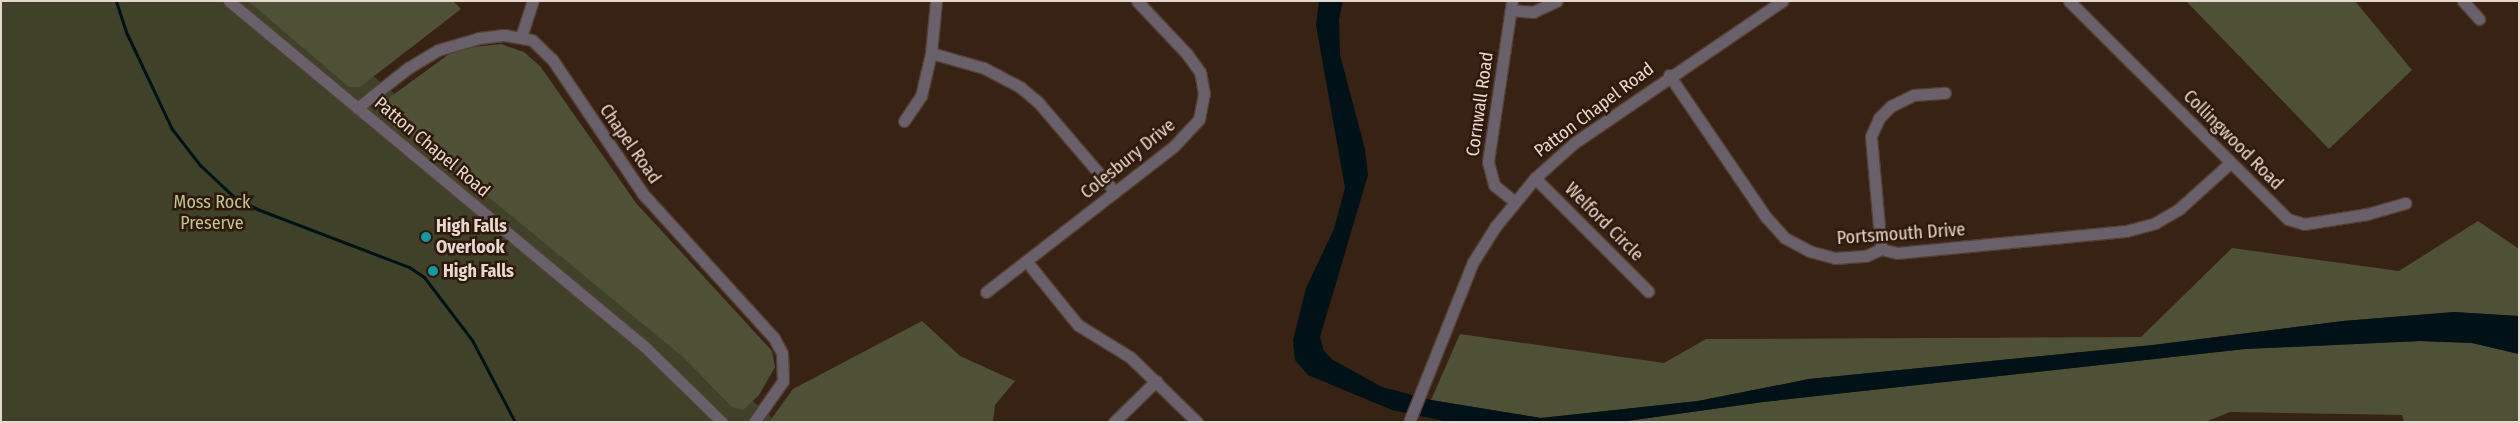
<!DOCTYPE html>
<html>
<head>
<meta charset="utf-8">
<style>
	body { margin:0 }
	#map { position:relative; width:2520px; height:423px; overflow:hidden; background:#382214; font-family:"Fira Sans Condensed",sans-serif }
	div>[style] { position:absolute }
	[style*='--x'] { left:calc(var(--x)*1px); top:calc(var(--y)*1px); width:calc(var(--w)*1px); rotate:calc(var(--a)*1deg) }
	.green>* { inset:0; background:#3f4128 }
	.forest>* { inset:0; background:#4f5137 }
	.water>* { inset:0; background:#001217 }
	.stream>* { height:3px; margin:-1.5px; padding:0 1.5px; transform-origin:1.5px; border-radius:1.5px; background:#001217 }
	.roads { filter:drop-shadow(1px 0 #543f32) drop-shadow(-1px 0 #543f32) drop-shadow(0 1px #543f32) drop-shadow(0 -1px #543f32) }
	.minor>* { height:11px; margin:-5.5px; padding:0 5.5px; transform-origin:5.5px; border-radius:5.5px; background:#68606a }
	.dots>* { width:14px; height:14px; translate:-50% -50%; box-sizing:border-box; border:2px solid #2e180a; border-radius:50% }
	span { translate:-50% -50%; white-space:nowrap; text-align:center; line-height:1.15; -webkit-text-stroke:5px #2e180a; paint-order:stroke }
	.street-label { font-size:18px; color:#e7d8cf }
	.park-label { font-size:18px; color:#c0c591 }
	.poi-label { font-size:18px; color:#e7d8cf; font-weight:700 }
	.left { translate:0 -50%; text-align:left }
	.frame { position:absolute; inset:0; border:2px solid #e7d8cf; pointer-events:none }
</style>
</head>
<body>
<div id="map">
	<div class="green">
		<div style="clip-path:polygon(1px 1px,286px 1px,777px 422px,1px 422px)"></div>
	</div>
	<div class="forest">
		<div style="clip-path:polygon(248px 1px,453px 1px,461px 9px,360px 87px,349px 87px)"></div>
		<div style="clip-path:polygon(2186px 1px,2355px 1px,2412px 70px,2329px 149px)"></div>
		<div style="clip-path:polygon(501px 44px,524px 52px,540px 66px,636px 203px,772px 351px,775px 367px,759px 395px,743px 410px,732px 407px,683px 357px,378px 106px,456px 49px)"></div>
		<div style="clip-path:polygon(2478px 221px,2519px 249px,2519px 316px,2454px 312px,2343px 321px,2153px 345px,1809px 379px,1698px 401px,1541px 418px,1431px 400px,1460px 334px,1664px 363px,1706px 339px,2141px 337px,2232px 248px,2399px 271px)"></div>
		<div style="clip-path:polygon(922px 321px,960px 356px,1015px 381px,995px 405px,993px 422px,769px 422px,793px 389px)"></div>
		<div style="clip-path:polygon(2420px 341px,2472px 343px,2519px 354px,2519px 422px,2404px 422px,2402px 415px,2230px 412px,2205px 422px,1620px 422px,1763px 402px,2245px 349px)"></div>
	</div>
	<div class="water">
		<div style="clip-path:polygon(1319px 1px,1343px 1px,1339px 19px,1340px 55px,1365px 149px,1368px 175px,1320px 337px,1324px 351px,1333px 360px,1382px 387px,1431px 400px,1541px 418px,1698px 401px,1809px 379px,2153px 345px,2343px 321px,2454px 312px,2519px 316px,2519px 354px,2472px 343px,2420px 341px,2245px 349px,1763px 402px,1620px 422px,1449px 422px,1392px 410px,1308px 375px,1295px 360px,1293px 340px,1306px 288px,1334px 229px,1345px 188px,1316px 25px)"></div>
	</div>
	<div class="stream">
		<div style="--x:116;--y:1;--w:35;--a:72"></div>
		<div style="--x:127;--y:34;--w:105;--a:64.7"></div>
		<div style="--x:172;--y:129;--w:46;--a:52.1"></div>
		<div style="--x:200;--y:165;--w:45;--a:43.2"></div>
		<div style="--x:233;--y:196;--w:27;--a:28"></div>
		<div style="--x:257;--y:209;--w:163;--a:20.9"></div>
		<div style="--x:409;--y:267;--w:18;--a:34"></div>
		<div style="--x:424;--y:277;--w:79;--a:52.7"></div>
		<div style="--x:472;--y:340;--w:93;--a:62.3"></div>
	</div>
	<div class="roads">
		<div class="minor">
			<div style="--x:229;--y:1;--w:540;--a:39.74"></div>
			<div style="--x:644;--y:346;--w:109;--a:44.3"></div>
			<div style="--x:1512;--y:1;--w:163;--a:98.5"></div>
			<div style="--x:1488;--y:162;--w:24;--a:75"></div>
			<div style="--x:1494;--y:185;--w:27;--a:39"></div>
			<div style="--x:2069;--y:1;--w:309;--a:44.9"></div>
			<div style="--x:2288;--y:219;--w:17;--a:17"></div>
			<div style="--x:2304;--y:224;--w:64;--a:-9"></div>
			<div style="--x:2367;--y:214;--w:40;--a:-16"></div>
			<div style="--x:2463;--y:1;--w:24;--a:48"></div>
			<div style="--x:1511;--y:10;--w:22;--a:5"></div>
			<div style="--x:1533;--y:12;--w:26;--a:-25"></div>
			<div style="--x:521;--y:37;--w:38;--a:-72"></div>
			<div style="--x:931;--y:53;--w:55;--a:15.8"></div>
			<div style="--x:984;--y:68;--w:41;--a:27.8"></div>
			<div style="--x:1020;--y:87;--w:23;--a:40"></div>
			<div style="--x:1038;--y:102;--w:118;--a:49.5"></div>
			<div style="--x:1669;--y:75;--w:172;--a:55.7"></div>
			<div style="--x:1766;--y:217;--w:28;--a:48"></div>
			<div style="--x:1785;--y:238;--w:27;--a:28"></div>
			<div style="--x:1809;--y:251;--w:27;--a:15"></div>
			<div style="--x:1835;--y:258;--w:31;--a:-4"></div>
			<div style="--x:1866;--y:256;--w:17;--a:-25"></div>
			<div style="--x:1881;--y:249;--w:16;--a:14"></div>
			<div style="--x:1897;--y:253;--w:230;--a:-5.5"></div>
			<div style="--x:2126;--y:231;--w:30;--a:-15"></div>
			<div style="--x:2155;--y:223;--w:28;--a:-30"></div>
			<div style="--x:2179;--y:209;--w:69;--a:-42"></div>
			<div style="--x:357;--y:108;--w:65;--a:-38.1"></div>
			<div style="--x:408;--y:68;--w:35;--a:-31"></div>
			<div style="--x:438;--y:50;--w:43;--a:-16.3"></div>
			<div style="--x:479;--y:38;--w:25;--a:-7"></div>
			<div style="--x:504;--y:35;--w:28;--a:10"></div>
			<div style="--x:532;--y:40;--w:28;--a:44"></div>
			<div style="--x:552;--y:59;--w:163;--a:56"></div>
			<div style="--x:643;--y:194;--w:195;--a:47.7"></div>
			<div style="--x:774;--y:338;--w:17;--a:62"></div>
			<div style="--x:782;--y:353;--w:28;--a:88"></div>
			<div style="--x:783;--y:381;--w:50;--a:125.3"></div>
			<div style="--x:904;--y:121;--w:30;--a:-56"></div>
			<div style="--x:921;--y:96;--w:44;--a:-76.9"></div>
			<div style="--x:931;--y:53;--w:52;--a:-84.5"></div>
			<div style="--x:1535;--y:178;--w:160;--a:45"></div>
			<div style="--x:1881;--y:249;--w:113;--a:-95.1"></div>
			<div style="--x:1871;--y:136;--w:20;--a:-66"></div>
			<div style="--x:1879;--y:118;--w:17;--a:-45"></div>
			<div style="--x:1891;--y:106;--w:25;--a:-26"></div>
			<div style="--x:1914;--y:95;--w:31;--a:-4"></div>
			<div style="--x:1027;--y:262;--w:81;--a:51"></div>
			<div style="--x:1078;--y:325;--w:61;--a:31.6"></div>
			<div style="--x:1130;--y:357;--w:93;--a:44.1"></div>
			<div style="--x:986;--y:292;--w:238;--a:-37.8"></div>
			<div style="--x:1174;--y:146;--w:37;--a:-47"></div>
			<div style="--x:1199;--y:119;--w:25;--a:-79"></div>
			<div style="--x:1204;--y:94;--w:22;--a:-100"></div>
			<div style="--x:1200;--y:72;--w:22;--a:-126"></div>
			<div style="--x:1187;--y:54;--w:73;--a:-133.3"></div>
			<div style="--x:1114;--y:422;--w:59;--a:-44.3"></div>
			<div style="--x:1409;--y:422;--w:172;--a:-68.2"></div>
			<div style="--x:1473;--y:262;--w:41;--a:-57.8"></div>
			<div style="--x:1495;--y:227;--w:63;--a:-50.8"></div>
			<div style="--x:1535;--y:178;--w:52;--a:-41.9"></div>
			<div style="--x:1574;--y:143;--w:252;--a:-34.3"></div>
		</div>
	</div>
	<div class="dots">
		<div style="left:426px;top:237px;background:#0f9aa8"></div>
		<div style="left:433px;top:271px;background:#0f9aa8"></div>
	</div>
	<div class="street-label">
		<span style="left:1480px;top:104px;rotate:-82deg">Cornwall Road</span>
		<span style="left:1594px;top:110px;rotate:-37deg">Patton Chapel Road</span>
		<span style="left:2233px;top:140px;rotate:45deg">Collingwood Road</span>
		<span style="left:630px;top:144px;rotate:55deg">Chapel Road</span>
		<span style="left:432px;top:147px;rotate:40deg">Patton Chapel Road</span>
		<span style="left:1128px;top:159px;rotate:-39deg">Colesbury Drive</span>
		<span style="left:1604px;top:222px;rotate:45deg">Welford Circle</span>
		<span style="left:1901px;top:234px;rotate:-4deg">Portsmouth Drive</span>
	</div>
	<div class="park-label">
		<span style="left:212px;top:213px">Moss Rock<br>Preserve</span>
	</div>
	<div class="poi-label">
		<span class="left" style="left:436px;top:237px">High Falls<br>Overlook</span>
		<span class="left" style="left:443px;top:271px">High Falls</span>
	</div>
	<div class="frame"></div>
</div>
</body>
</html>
